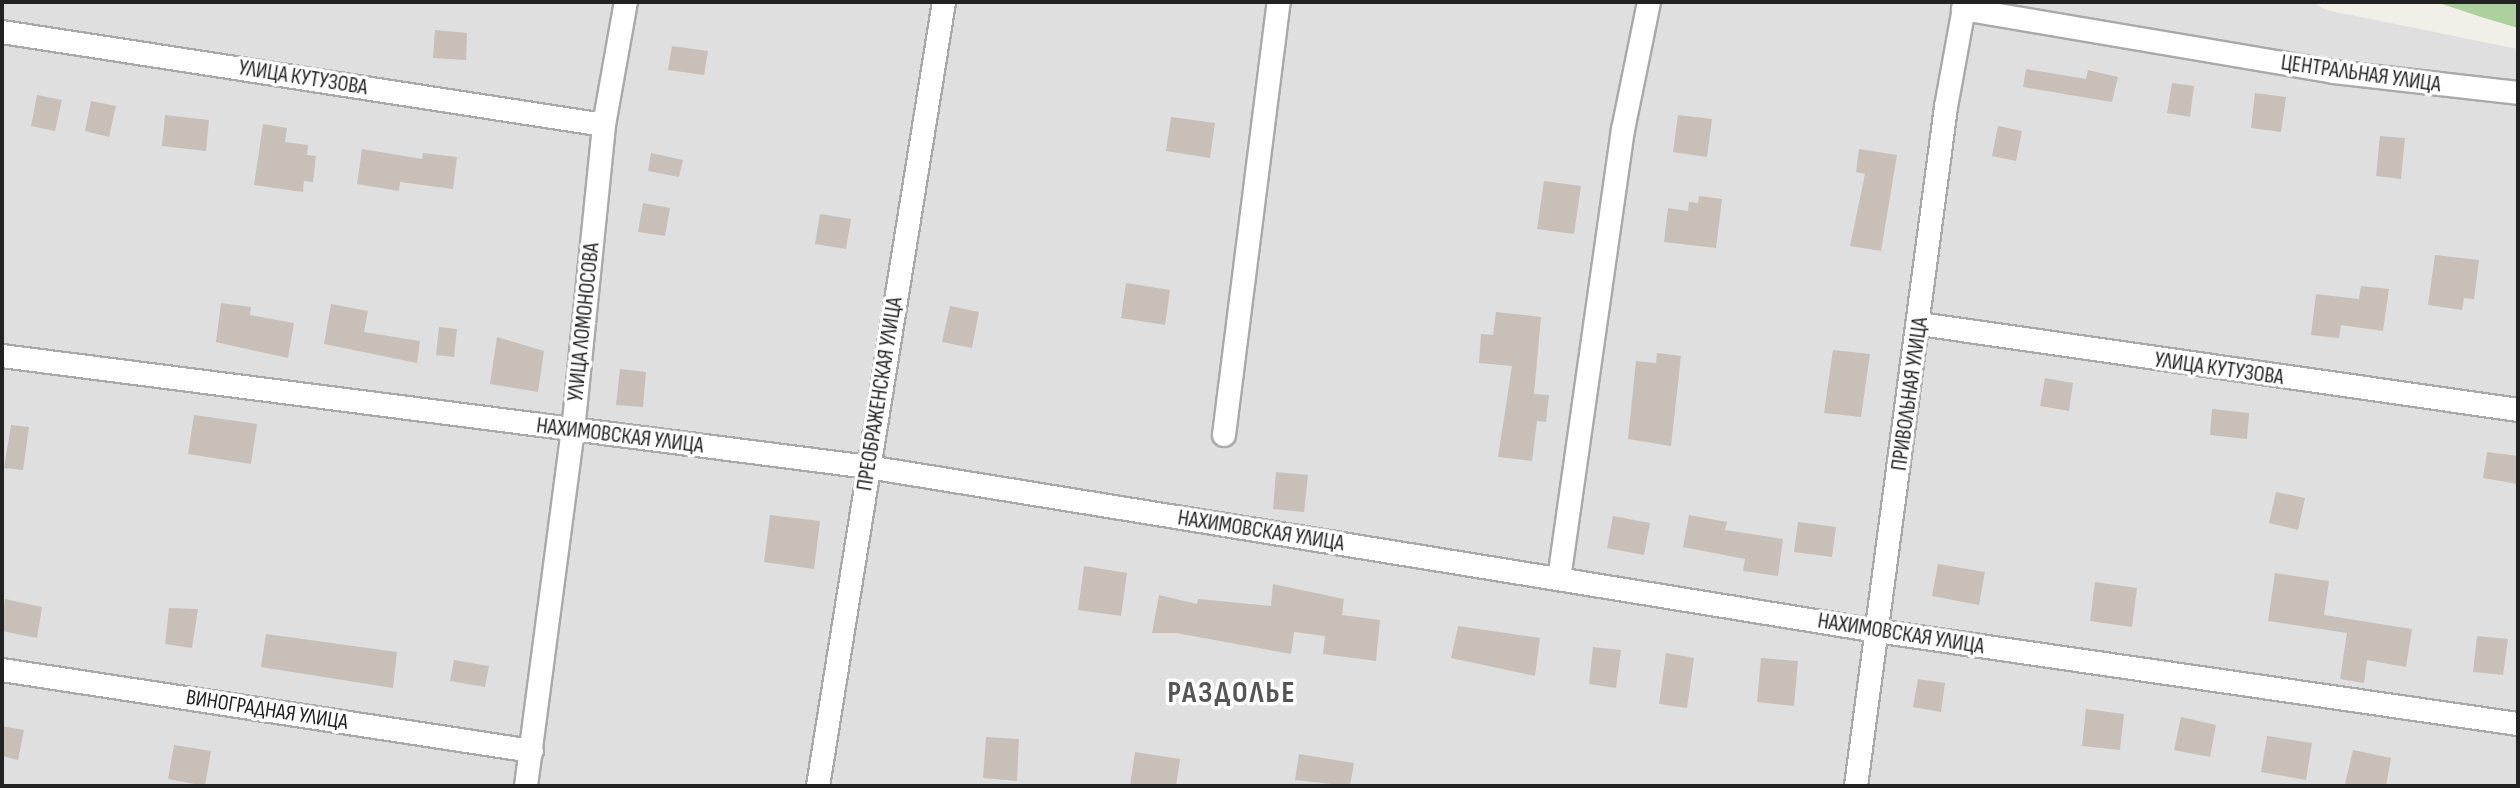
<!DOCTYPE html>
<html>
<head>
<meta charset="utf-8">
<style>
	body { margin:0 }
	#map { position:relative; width:2520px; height:788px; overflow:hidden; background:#f2efe9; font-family:"Sofia Sans Condensed",sans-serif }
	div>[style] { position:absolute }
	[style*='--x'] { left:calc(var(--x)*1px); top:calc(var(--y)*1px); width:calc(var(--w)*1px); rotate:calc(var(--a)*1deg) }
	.residential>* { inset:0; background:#e0dfdf }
	.forest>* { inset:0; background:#add19e }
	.building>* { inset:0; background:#c7bfb8 }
	.roads { filter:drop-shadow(2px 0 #a9a9a9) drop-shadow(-2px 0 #a9a9a9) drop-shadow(0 2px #a9a9a9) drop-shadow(0 -2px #a9a9a9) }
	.minor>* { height:22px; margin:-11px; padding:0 11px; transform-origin:11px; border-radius:11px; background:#fff }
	span { translate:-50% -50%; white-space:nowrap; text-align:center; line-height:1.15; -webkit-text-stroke:7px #fff; paint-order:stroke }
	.street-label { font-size:22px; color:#222 }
	.district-label { font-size:30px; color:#555; font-weight:700; letter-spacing:2px }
	.frame { position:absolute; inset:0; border:4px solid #222; pointer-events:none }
</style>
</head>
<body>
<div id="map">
	<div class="residential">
		<div style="clip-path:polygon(2px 2px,2312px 2px,2326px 10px,2518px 49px,2518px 786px,2px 786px)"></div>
	</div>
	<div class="forest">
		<div style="clip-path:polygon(2436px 2px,2518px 2px,2518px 28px,2481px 17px)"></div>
	</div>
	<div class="building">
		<div style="clip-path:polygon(435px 30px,467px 33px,466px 60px,433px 58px)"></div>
		<div style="clip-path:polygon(672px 46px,708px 51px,704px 75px,668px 70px)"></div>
		<div style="clip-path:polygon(2026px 69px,2086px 79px,2088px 70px,2118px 77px,2112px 102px,2023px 87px)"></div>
		<div style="clip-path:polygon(2172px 83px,2194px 86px,2190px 117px,2167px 113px)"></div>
		<div style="clip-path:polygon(2255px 93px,2286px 97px,2281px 132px,2251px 128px)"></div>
		<div style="clip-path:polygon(37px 95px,62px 100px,55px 131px,31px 126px)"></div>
		<div style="clip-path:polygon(91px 101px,116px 106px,109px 137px,85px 131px)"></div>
		<div style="clip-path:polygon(165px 115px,209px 120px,206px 151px,162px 146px)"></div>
		<div style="clip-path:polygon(1678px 115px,1712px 119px,1707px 157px,1673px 152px)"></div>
		<div style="clip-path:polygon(1171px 117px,1215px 123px,1210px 158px,1166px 151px)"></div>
		<div style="clip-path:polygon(263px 124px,287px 128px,285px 142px,308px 145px,307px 155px,316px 156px,313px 182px,304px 181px,303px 192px,254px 185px)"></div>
		<div style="clip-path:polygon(1998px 126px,2022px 131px,2016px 161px,1992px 156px)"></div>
		<div style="clip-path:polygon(2380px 136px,2405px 138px,2401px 179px,2376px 176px)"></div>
		<div style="clip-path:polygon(362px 149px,422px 159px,423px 153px,457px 157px,453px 189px,400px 182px,399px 191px,357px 184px)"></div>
		<div style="clip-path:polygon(1859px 149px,1897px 155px,1881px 251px,1850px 246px,1865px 174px,1856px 172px)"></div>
		<div style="clip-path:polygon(651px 153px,683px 160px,679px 177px,648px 171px)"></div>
		<div style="clip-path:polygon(1544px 181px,1581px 186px,1574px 234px,1537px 229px)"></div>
		<div style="clip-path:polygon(1699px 196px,1722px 199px,1716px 248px,1664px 242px,1668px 208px,1688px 211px,1689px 202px,1698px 203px)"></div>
		<div style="clip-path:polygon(643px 203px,670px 208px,665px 236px,638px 232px)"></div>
		<div style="clip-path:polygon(820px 214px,851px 219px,846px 249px,815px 244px)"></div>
		<div style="clip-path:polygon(2435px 255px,2479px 260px,2474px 299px,2464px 298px,2462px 310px,2428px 305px)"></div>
		<div style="clip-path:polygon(1126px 283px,1170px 290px,1165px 325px,1121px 318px)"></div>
		<div style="clip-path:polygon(2361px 286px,2389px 289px,2383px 331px,2341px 325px,2339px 338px,2311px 335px,2316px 294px,2359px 299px)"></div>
		<div style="clip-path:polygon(221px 303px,251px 307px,250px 315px,294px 323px,288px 358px,216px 342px)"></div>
		<div style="clip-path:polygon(331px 304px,368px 311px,364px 332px,420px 341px,417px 363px,324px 344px)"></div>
		<div style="clip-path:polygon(950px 306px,979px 312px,972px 348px,942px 342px)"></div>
		<div style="clip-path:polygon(1496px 312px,1541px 317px,1534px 394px,1549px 395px,1546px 422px,1537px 421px,1532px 461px,1498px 457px,1512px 366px,1479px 363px,1481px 334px,1493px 335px)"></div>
		<div style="clip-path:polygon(439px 327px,457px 329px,454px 357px,436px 355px)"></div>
		<div style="clip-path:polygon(497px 337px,544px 351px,538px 392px,490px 384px)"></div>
		<div style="clip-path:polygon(1833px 350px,1870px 354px,1861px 417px,1824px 413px)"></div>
		<div style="clip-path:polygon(1657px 353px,1681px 356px,1671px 446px,1628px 439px,1636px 361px,1656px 363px)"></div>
		<div style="clip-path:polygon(620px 369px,646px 372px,643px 407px,616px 405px)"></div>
		<div style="clip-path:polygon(2045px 378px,2073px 383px,2069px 411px,2040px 406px)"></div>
		<div style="clip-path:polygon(2212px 409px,2249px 413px,2247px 439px,2210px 435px)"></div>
		<div style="clip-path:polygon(194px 415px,257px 424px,251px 464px,188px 454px)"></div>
		<div style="clip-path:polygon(11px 425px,29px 427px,23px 470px,4px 468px)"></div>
		<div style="clip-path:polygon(2487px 452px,2518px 456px,2518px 484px,2483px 478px)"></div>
		<div style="clip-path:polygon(1276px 472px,1308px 475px,1304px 512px,1273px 509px)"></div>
		<div style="clip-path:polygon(2276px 492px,2305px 498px,2298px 530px,2269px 523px)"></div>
		<div style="clip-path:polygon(770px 515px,820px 521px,814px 569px,764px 562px)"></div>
		<div style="clip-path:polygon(1689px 515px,1727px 522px,1725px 530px,1783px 539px,1778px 576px,1743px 571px,1745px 559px,1683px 547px)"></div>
		<div style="clip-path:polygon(1613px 516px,1650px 523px,1644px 555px,1607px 548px)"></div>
		<div style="clip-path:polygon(1798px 522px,1836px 527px,1832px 557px,1794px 552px)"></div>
		<div style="clip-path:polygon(1938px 564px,1985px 572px,1979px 605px,1932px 596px)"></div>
		<div style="clip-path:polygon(1084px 566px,1127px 573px,1121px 616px,1078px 610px)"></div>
		<div style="clip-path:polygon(2275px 573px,2329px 581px,2324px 615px,2412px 629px,2406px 667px,2367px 660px,2364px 683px,2340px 679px,2347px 633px,2268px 621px)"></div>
		<div style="clip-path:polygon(2095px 582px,2137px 588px,2132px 627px,2090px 621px)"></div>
		<div style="clip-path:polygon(1273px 584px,1344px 599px,1342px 615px,1380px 620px,1376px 661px,1323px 654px,1325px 636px,1294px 632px,1291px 654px,1176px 633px,1152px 633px,1159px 595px,1197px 604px,1198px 599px,1271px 606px)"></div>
		<div style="clip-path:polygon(5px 599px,42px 607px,37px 638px,2px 631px)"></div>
		<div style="clip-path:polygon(169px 608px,198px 609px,192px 648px,165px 644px)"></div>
		<div style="clip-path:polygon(1458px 626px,1540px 638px,1535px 676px,1451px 658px)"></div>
		<div style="clip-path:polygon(266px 634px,397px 652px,393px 688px,261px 667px)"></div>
		<div style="clip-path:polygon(2477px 636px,2508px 639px,2503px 675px,2473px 672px)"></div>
		<div style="clip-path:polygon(1593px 647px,1621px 650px,1616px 688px,1589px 684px)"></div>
		<div style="clip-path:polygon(1666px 653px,1694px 658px,1687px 708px,1659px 704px)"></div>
		<div style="clip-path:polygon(1761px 658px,1798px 661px,1794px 706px,1757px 702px)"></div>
		<div style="clip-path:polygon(454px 660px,489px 666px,485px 687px,450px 681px)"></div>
		<div style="clip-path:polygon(1918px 679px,1945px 683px,1941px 712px,1913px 707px)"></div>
		<div style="clip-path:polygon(2086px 709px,2124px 714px,2120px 750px,2082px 746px)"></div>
		<div style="clip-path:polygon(2181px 717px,2216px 725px,2210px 757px,2174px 750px)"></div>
		<div style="clip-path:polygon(2px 726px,24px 730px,18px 760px,2px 756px)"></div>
		<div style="clip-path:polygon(2267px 736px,2312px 743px,2306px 780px,2261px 772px)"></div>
		<div style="clip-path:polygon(986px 737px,1019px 739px,1017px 781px,983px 778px)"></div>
		<div style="clip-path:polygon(174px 745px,211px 751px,205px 786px,168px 779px)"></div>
		<div style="clip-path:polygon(2353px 750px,2391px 758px,2386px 786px,2345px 784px)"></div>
		<div style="clip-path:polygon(1135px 752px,1180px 759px,1176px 786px,1130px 786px)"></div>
		<div style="clip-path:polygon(1299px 754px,1354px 763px,1350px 786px,1295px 780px)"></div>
	</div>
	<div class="roads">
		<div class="minor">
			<div style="--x:1963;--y:9;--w:376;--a:9.6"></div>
			<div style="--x:2334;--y:72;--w:185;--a:6.5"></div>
			<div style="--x:2;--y:32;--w:609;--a:8.78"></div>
			<div style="--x:1920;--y:324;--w:604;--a:8.18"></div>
			<div style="--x:2;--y:356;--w:873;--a:7.3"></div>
			<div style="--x:868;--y:467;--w:1022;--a:9.23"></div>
			<div style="--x:1877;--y:631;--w:648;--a:8.26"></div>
			<div style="--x:1224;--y:435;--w:436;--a:-82.8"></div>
			<div style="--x:1559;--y:579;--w:454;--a:-81.9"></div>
			<div style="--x:1623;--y:130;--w:131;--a:-78.5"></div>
			<div style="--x:2;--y:670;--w:536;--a:8.69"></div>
			<div style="--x:526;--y:786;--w:358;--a:-82.5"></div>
			<div style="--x:573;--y:431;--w:308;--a:-84.2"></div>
			<div style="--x:604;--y:125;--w:125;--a:-79.9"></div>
			<div style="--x:818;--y:786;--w:794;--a:-80.87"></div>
			<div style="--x:1856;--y:786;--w:685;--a:-82.45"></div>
			<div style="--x:1946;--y:107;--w:107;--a:-79.7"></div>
		</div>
	</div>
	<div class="street-label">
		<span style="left:2361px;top:74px;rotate:8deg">ЦЕНТРАЛЬНАЯ УЛИЦА</span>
		<span style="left:303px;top:78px;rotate:9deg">УЛИЦА КУТУЗОВА</span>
		<span style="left:584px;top:322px;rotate:-84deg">УЛИЦА ЛОМОНОСОВА</span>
		<span style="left:2219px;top:369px;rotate:8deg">УЛИЦА КУТУЗОВА</span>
		<span style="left:880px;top:394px;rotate:-81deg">ПРЕОБРАЖЕНСКАЯ УЛИЦА</span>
		<span style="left:1910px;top:394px;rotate:-82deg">ПРИВОЛЬНАЯ УЛИЦА</span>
		<span style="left:620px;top:436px;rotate:7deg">НАХИМОВСКАЯ УЛИЦА</span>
		<span style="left:1261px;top:531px;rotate:9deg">НАХИМОВСКАЯ УЛИЦА</span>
		<span style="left:1901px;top:634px;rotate:9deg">НАХИМОВСКАЯ УЛИЦА</span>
		<span style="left:267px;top:710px;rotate:9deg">ВИНОГРАДНАЯ УЛИЦА</span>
	</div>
	<div class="district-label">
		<span style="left:1232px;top:693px">РАЗДОЛЬЕ</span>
	</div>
	<div class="frame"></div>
</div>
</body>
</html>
